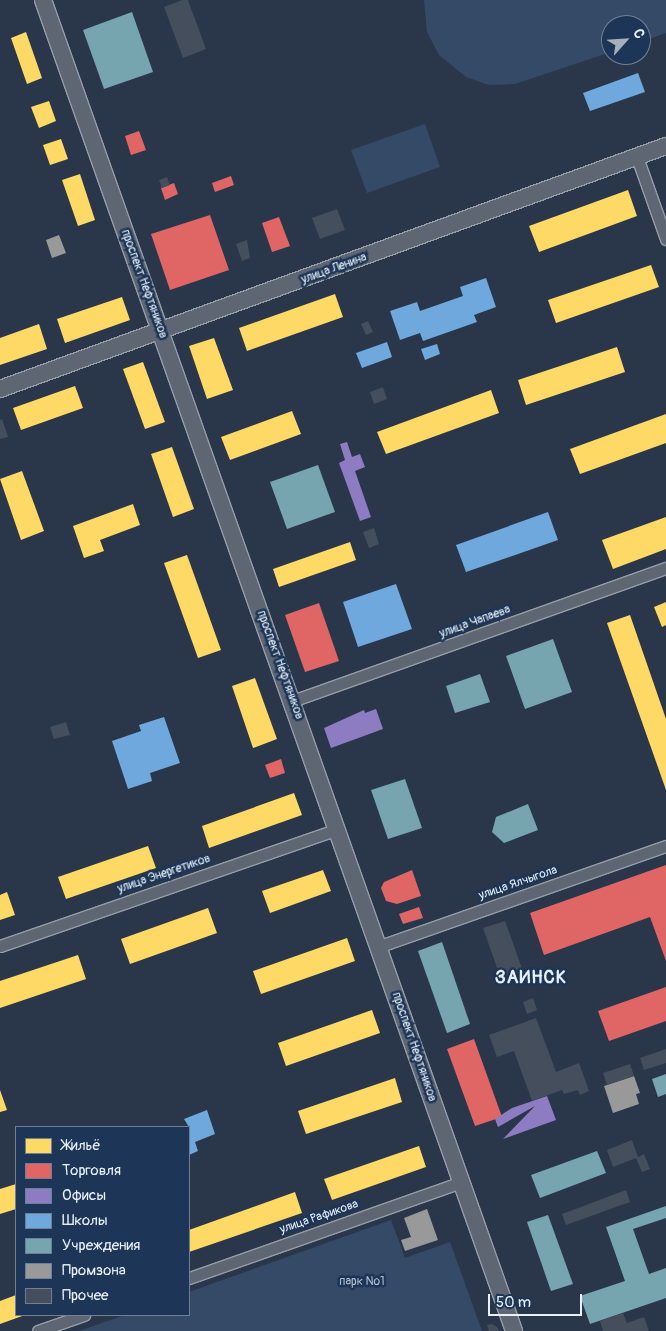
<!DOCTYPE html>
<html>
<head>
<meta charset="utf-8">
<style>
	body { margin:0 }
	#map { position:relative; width:666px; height:1331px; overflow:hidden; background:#2a374a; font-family:Pangolin,sans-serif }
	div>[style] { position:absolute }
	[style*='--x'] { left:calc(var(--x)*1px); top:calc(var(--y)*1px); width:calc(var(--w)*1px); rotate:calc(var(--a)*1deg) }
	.green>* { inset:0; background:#354a67 }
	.homes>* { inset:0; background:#ffd966 }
	.shops>* { inset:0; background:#e06666 }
	.offices>* { inset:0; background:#8e7cc3 }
	.schools>* { inset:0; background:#6fa8dc }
	.public>* { inset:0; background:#76a5af }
	.industry>* { inset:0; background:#999 }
	.building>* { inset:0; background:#444e5c }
	.roads { filter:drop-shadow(1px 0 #959da7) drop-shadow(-1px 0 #959da7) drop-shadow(0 1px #959da7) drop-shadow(0 -1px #959da7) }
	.street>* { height:11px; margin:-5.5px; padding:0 5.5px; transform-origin:5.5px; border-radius:5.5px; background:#5d6672 }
	.secondary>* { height:16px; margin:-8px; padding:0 8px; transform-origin:8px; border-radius:8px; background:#5d6672 }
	span { translate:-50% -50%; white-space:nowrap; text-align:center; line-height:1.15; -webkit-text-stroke:5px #1d3557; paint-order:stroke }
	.street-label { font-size:12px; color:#e8f1f8 }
	.park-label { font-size:12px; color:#b3c0ce }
	.district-label { font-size:18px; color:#e8f1f8; font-weight:700; letter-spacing:1px }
	.legend { position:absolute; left:15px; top:1126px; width:175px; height:190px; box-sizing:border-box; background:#1d3557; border:1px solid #6e8097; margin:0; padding:6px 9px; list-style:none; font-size:15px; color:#e8f1f8 }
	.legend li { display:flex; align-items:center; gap:10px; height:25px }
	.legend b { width:25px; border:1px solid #6e8097 }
	.north { position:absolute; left:601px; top:15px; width:50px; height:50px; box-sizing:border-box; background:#1d3557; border:1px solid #6e8097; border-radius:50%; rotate:64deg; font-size:14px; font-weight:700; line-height:20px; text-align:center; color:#e8f1f8 }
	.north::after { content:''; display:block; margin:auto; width:18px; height:22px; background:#a6b0bb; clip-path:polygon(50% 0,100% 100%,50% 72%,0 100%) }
	.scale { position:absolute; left:488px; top:1294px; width:94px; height:22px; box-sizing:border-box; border:2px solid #e8f1f8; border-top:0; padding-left:6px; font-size:15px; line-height:18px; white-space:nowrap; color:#e8f1f8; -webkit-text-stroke:4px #1d3557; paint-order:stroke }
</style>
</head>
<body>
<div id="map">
	<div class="green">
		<div style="clip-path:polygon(424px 0,666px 0,666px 33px,641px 42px,641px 25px,611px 25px,611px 52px,515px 84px,489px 85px,466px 77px,439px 55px,427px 32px)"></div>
		<div style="clip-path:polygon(425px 124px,440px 167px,367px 193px,351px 150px)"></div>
		<div style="clip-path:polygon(391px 1220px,405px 1258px,450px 1242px,482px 1331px,79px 1331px,125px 1315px,189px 1315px,189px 1292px)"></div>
	</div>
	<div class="homes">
		<div style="clip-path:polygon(26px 32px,42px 78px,27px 84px,11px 38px)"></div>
		<div style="clip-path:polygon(49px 101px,56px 121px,39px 128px,31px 107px)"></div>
		<div style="clip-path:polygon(61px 139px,68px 159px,50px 165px,43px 145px)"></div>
		<div style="clip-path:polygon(80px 174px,95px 220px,78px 226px,62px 180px)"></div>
		<div style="clip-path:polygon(628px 190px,637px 216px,539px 252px,529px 226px)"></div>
		<div style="clip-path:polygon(651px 265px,659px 287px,556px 323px,548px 300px)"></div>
		<div style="clip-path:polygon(335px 294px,343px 317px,247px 351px,239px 328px)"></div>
		<div style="clip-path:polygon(122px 297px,130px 320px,65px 343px,57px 319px)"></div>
		<div style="clip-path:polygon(39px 324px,47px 349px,0 365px,0 338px)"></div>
		<div style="clip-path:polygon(214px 338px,233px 390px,207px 399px,189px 346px)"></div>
		<div style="clip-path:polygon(617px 347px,625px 372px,526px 405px,518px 380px)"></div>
		<div style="clip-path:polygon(143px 362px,165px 422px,145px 429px,123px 369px)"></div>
		<div style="clip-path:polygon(75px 386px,83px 408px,21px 430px,13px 408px)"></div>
		<div style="clip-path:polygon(491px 390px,499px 413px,386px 454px,377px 432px)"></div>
		<div style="clip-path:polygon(292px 411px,301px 434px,230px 460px,221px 437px)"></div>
		<div style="clip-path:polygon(666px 414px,666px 443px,580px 474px,570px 449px)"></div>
		<div style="clip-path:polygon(172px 447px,194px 509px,173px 517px,151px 454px)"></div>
		<div style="clip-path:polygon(22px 471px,44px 531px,21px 540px,0 479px)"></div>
		<div style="clip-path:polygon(133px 504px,140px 525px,100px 540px,104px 551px,84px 558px,73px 526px)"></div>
		<div style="clip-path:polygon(666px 517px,666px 549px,613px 569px,602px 540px)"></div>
		<div style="clip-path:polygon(350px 542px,356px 560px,279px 587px,273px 569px)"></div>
		<div style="clip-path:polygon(187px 555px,221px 650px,198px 658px,164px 563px)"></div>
		<div style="clip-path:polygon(666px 602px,666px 625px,662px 627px,654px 607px)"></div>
		<div style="clip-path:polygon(630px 615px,666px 719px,666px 790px,607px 623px)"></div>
		<div style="clip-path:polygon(255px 678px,277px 739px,253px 748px,232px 686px)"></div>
		<div style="clip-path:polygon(294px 793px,302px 815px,209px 848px,202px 826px)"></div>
		<div style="clip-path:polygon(148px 846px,156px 868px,66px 899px,58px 877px)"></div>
		<div style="clip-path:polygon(323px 870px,331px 891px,270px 913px,262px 891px)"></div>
		<div style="clip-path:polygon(7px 892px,15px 915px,0 920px,0 895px)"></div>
		<div style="clip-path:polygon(208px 908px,217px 933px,130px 964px,121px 939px)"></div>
		<div style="clip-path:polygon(347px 938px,355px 961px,261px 994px,253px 971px)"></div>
		<div style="clip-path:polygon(78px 955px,86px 979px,0 1008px,0 981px)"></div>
		<div style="clip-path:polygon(372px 1010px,380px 1033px,286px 1066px,278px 1043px)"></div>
		<div style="clip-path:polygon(395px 1078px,402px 1102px,306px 1134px,298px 1111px)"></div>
		<div style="clip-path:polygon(0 1090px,7px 1110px,0 1112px)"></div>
		<div style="clip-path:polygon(419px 1146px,426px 1167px,332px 1200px,324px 1179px)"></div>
		<div style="clip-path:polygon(16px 1184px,16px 1209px,0 1214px,0 1189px)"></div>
		<div style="clip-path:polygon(295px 1192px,302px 1213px,189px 1252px,189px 1230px)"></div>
		<div style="clip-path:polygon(16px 1295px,16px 1315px,25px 1315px,0 1324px,0 1301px)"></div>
	</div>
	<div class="shops">
		<div style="clip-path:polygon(139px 131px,146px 150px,131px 155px,125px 136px)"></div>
		<div style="clip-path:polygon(231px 176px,234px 185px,215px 192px,212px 183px)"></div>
		<div style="clip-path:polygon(174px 183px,178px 194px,165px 200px,161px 188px)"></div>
		<div style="clip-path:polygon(210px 215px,229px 270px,170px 290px,151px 234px)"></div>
		<div style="clip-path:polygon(279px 217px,290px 246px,272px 252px,262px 223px)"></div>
		<div style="clip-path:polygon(319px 603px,339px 661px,305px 672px,285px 615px)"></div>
		<div style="clip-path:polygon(281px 759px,285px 773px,270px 778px,265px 765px)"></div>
		<div style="clip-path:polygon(666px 865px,666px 961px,650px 917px,544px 955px,530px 913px)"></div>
		<div style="clip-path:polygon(412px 870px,421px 896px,397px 904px,386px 901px,381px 888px,384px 882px)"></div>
		<div style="clip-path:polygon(419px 907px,423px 918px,403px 924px,399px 914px)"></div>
		<div style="clip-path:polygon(666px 987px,666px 1021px,609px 1041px,598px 1011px)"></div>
		<div style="clip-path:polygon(474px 1039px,502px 1117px,475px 1126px,447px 1049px)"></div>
	</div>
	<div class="offices">
		<div style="clip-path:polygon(347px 442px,352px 457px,360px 454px,365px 467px,355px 471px,371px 517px,360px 521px,339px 463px,345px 460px,340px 444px)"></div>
		<div style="clip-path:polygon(376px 709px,383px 729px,331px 748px,324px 728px,364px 710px,365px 713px)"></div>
		<div style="clip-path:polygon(547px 1096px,556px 1120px,503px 1139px,535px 1106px,498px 1127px,495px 1119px,512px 1108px)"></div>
	</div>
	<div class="schools">
		<div style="clip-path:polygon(638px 73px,645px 92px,590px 111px,583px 93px)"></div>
		<div style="clip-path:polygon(486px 278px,496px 307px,474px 315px,477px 322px,423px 341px,420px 333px,400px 340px,390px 311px,417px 302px,420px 311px,463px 296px,460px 287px)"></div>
		<div style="clip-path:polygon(387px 342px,392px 357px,362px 368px,356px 353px)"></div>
		<div style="clip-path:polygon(437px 344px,440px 354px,425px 360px,421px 349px)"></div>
		<div style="clip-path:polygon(548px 512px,558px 540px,466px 572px,456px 545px)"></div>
		<div style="clip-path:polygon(396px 584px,412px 629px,358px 647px,343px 602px)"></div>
		<div style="clip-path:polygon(164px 717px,180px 763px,150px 773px,152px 781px,128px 789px,112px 741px,141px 731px,139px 725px)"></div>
		<div style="clip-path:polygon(207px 1110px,215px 1134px,195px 1142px,198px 1151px,189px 1155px,189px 1127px,184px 1119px)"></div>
	</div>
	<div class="public">
		<div style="clip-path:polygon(132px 12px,153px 72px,104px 89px,83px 30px)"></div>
		<div style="clip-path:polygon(318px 465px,335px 512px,287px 529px,270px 482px)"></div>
		<div style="clip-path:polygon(553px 639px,572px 692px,525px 709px,506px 656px)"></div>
		<div style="clip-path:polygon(480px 674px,490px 702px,455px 713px,446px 686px)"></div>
		<div style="clip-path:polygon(405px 779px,422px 828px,388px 839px,371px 790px)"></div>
		<div style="clip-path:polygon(528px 804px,538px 830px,504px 843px,492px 832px,496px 817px)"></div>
		<div style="clip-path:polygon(442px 942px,470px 1024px,447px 1033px,418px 951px)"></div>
		<div style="clip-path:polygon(666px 1074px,666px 1094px,658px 1097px,652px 1079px)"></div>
		<div style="clip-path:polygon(597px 1151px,606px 1173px,540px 1198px,531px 1175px)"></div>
		<div style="clip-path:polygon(666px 1206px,666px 1218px,633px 1229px,649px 1274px,666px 1268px,666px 1298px,590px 1324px,580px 1296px,625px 1281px,606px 1227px)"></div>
		<div style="clip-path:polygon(548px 1215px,573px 1284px,551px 1291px,527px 1222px)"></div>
	</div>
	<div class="industry">
		<div style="clip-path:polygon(59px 235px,66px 253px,52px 258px,46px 240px)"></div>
		<div style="clip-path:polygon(634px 1076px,640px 1093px,636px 1094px,639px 1104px,613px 1113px,604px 1086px)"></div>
		<div style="clip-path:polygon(427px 1209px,438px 1240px,405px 1251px,401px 1240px,411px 1237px,404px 1218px)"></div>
	</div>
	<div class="building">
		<div style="clip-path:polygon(182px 0,188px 0,206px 49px,183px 58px,164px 7px)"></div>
		<div style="clip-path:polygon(167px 177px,170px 185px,162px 188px,159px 180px)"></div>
		<div style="clip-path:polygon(337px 209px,345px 230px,320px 239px,312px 218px)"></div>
		<div style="clip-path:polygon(247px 240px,250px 258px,242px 261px,236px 244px)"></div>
		<div style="clip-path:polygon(368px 321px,373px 332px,366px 335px,361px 324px)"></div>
		<div style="clip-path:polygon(383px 387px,387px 399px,374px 404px,370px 392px)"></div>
		<div style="clip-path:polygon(2px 419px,8px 437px,0 439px,0 420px)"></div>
		<div style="clip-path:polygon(374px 528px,379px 544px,369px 548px,363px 532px)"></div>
		<div style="clip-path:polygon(66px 722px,70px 735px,54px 739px,50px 727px)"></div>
		<div style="clip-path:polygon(505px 921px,524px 974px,502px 982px,483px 928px)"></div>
		<div style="clip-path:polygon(533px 998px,537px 1010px,527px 1014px,523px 1002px)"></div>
		<div style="clip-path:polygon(536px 1018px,556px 1072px,579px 1063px,589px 1091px,580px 1095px,578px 1090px,564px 1094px,562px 1090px,532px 1101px,514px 1051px,497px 1057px,489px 1035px)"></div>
		<div style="clip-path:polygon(666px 1049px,666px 1063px,644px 1070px,640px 1058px)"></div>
		<div style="clip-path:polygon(630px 1064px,634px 1076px,607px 1085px,603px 1073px)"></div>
		<div style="clip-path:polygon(632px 1140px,638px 1157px,644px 1154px,650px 1169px,642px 1172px,636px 1158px,613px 1167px,607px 1150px)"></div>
		<div style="clip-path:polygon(626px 1190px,630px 1202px,566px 1225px,562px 1214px)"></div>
		<div style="clip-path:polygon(623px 1313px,627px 1323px,644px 1317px,649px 1331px,603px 1331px,600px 1321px)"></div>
		<div style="clip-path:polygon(492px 1324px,497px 1327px,499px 1331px,489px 1331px,487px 1325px)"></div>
	</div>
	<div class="roads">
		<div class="street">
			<div style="--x:637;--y:157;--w:87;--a:70.5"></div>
			<div style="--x:292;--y:701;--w:397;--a:-19.6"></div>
			<div style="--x:0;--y:946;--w:358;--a:-19.1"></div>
			<div style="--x:380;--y:946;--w:303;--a:-19.3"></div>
			<div style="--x:189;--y:1278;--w:286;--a:-19.4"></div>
			<div style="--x:38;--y:1331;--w:49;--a:-19.2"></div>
		</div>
		<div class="secondary">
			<div style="--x:43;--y:0;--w:1412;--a:70.51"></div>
			<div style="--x:0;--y:389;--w:709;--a:-20.05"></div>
		</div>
	</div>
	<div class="street-label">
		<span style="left:334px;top:269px;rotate:-20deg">улица Ленина</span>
		<span style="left:144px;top:284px;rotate:70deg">проспект Нефтяников</span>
		<span style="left:475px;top:622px;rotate:-20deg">улица Чапаева</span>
		<span style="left:280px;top:665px;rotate:70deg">проспект Нефтяников</span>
		<span style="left:164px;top:874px;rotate:-19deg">улица Энергетиков</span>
		<span style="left:518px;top:883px;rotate:-19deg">улица Ялчыгола</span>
		<span style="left:414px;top:1047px;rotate:71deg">проспект Нефтяников</span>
		<span style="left:319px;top:1217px;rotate:-19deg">улица Рафикова</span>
	</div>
	<div class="park-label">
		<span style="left:362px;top:1282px">парк №1</span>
	</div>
	<div class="district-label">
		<span style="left:531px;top:978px">ЗАИНСК</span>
	</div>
	<ul class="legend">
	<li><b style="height:14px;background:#ffd966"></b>Жильё</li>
	<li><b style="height:14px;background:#e06666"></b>Торговля</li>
	<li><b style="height:14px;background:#8e7cc3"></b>Офисы</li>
	<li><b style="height:14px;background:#6fa8dc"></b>Школы</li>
	<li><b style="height:14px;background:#76a5af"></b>Учреждения</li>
	<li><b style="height:14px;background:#999"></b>Промзона</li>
	<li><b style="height:14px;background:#444e5c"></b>Прочее</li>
	</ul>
	<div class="north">С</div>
	<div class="scale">50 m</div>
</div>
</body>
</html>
